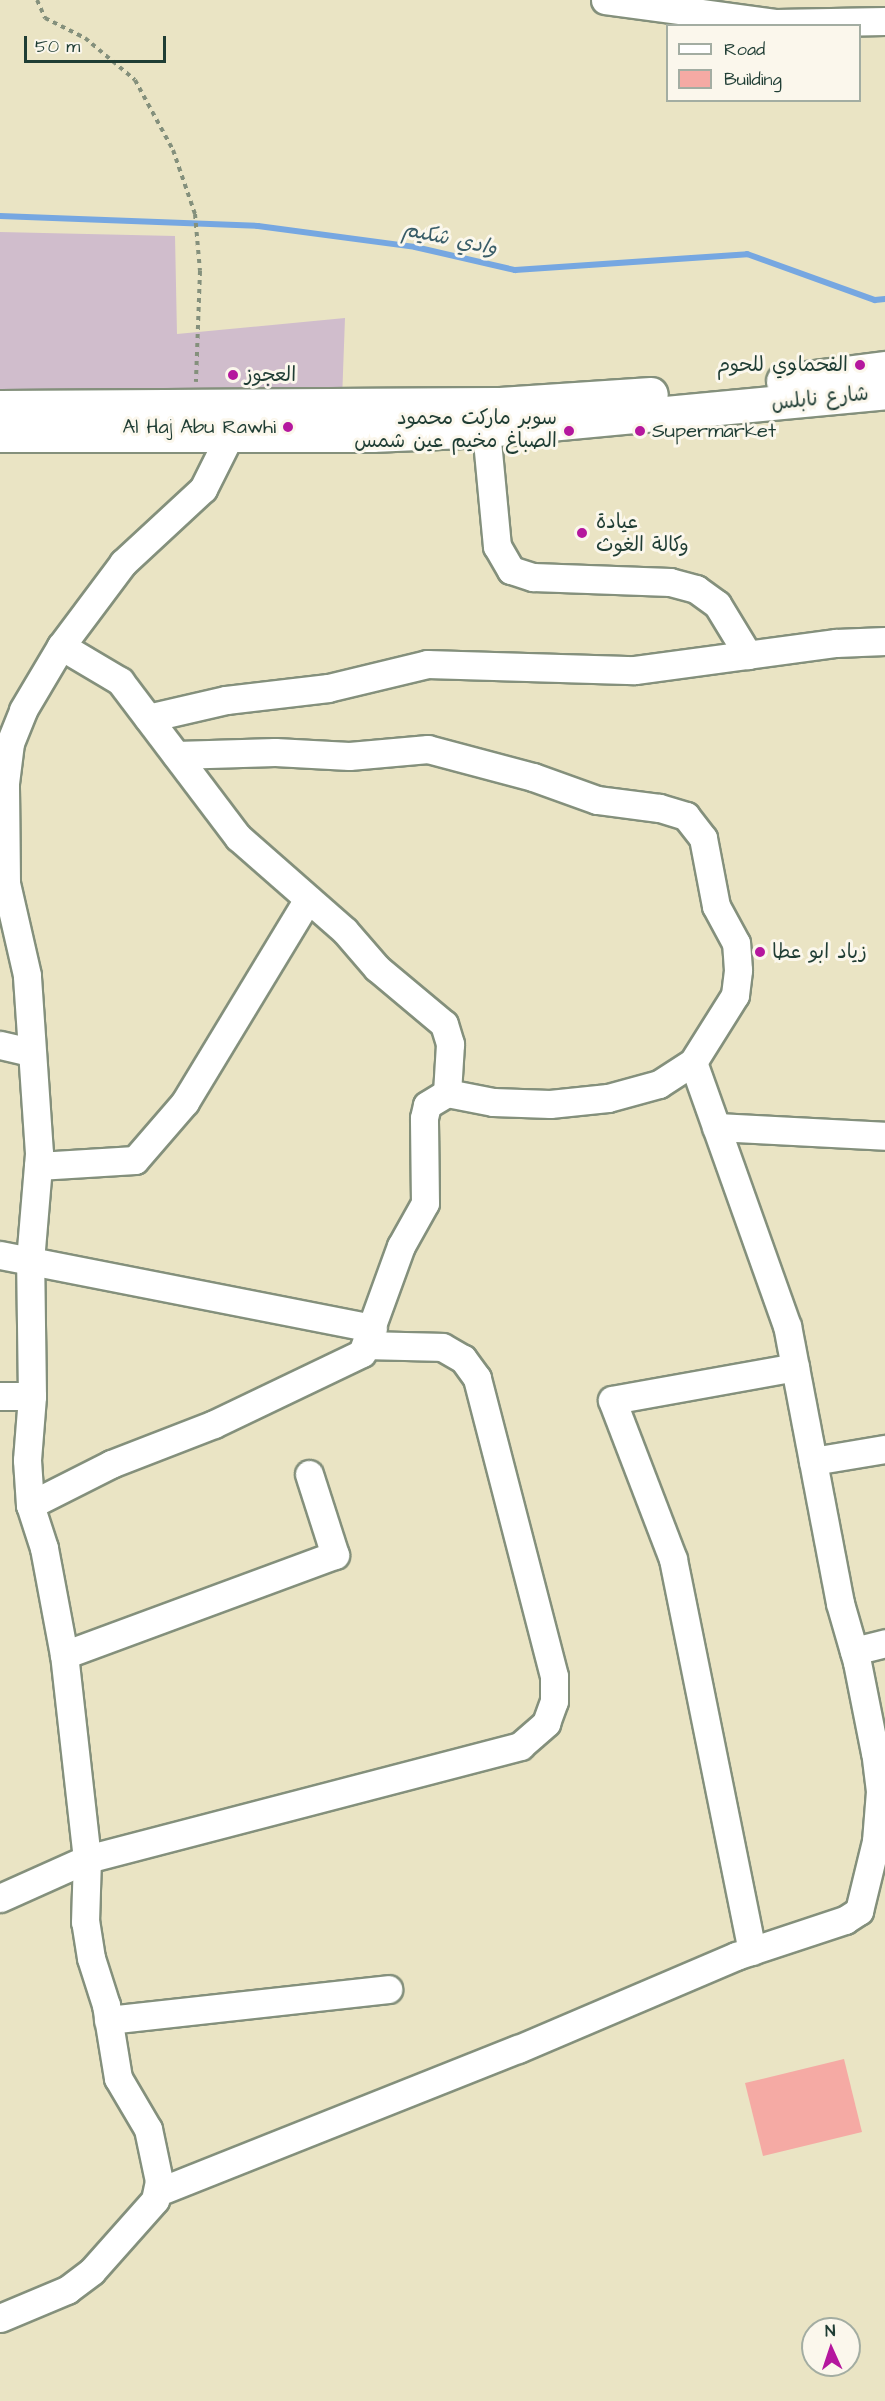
<!DOCTYPE html>
<html>
<head>
<meta charset="utf-8">
<style>
	body { margin:0 }
	#map { position:relative; width:885px; height:2401px; overflow:hidden; background:#eae4c4; font-family:"Architects Daughter","Playpen Sans Arabic",sans-serif }
	div>[style] { position:absolute }
	[style*='--x'] { left:calc(var(--x)*1px); top:calc(var(--y)*1px); width:calc(var(--w)*1px); rotate:calc(var(--a)*1deg) }
	.industrial>* { inset:0; background:#d0bdcc }
	.stream>* { height:6px; margin:-3px; padding:0 3px; transform-origin:3px; border-radius:3px; background:#76a7e1 }
	.building>* { inset:0; background:#f5aaa4 }
	.path>* { height:4px; margin-top:-2px; transform-origin:0; background:repeating-linear-gradient(90deg,#84907c 0 4.5px,transparent 0 9px) }
	.roads { filter:drop-shadow(2px 0 #84907c) drop-shadow(-2px 0 #84907c) drop-shadow(0 2px #84907c) drop-shadow(0 -2px #84907c) }
	.minor>* { height:27px; margin:-13.5px; padding:0 13.5px; transform-origin:13.5px; border-radius:13.5px; background:#fff }
	.major>* { height:33px; margin:-16.5px; padding:0 16.5px; transform-origin:16.5px; border-radius:16.5px; background:#fff }
	.dots>* { width:16px; height:16px; translate:-50% -50%; box-sizing:border-box; border:3px solid #fbf7ec; border-radius:50% }
	span { translate:-50% -50%; white-space:nowrap; text-align:center; line-height:1.15; -webkit-text-stroke:6px #fbf7ec; paint-order:stroke }
	.poi-label { font-size:20px; color:#1f3d34 }
	.right { translate:-100% -50%; text-align:right }
	.left { translate:0 -50%; text-align:left }
	.street-label { font-size:20px; color:#1f3d34 }
	.water-label { font-size:21px; color:#395d68; font-style:italic }
	.legend { position:absolute; left:666px; top:24px; width:195px; height:78px; box-sizing:border-box; background:#fbf7ec; border:2px solid #a3ada2; margin:0; padding:8px 10px; list-style:none; font-size:18px; color:#1f3d34 }
	.legend li { display:flex; align-items:center; gap:12px; height:30px }
	.legend b { width:30px; border:2px solid #a3ada2 }
	.north { position:absolute; left:801px; top:2317px; width:60px; height:60px; box-sizing:border-box; background:#fbf7ec; border:2px solid #a3ada2; border-radius:50%; rotate:357deg; font-size:16px; font-weight:700; line-height:24px; text-align:center; color:#1f3d34 }
	.north::after { content:''; display:block; margin:auto; width:21px; height:27px; background:#b5179e; clip-path:polygon(50% 0,100% 100%,50% 72%,0 100%) }
	.scale { position:absolute; left:24px; top:36px; width:142px; height:27px; box-sizing:border-box; border:3px solid #1f3d34; border-top:0; padding-left:8px; font-size:18px; line-height:21px; white-space:nowrap; color:#1f3d34; -webkit-text-stroke:4px #fbf7ec; paint-order:stroke }
</style>
</head>
<body>
<div id="map">
	<div class="industrial">
		<div style="clip-path:polygon(0 232px,175px 236px,177px 334px,345px 318px,342px 400px,0 417px)"></div>
	</div>
	<div class="stream">
		<div style="--x:0;--y:216;--w:258;--a:2.2"></div>
		<div style="--x:258;--y:226;--w:158;--a:7.6"></div>
		<div style="--x:415;--y:247;--w:103;--a:13"></div>
		<div style="--x:515;--y:270;--w:233;--a:-3.9"></div>
		<div style="--x:747;--y:254;--w:136;--a:19.8"></div>
		<div style="--x:875;--y:300;--w:10;--a:-6"></div>
	</div>
	<div class="building">
		<div style="clip-path:polygon(844px 2059px,862px 2132px,763px 2156px,745px 2083px)"></div>
	</div>
	<div class="path">
		<div style="--x:37;--y:0;--w:20;--a:66"></div>
		<div style="--x:45;--y:18;--w:45;--a:26.6"></div>
		<div style="--x:85;--y:38;--w:65;--a:40"></div>
		<div style="--x:135;--y:80;--w:80;--a:61.5"></div>
		<div style="--x:173;--y:150;--w:68;--a:71"></div>
		<div style="--x:195;--y:214;--w:57;--a:85"></div>
		<div style="--x:200;--y:271;--w:111;--a:92.1"></div>
	</div>
	<div class="roads">
		<div class="minor">
			<div style="--x:605;--y:0;--w:173;--a:7.7"></div>
			<div style="--x:776;--y:23;--w:109;--a:-1.1"></div>
			<div style="--x:486;--y:430;--w:117;--a:84.6"></div>
			<div style="--x:497;--y:546;--w:28;--a:60"></div>
			<div style="--x:511;--y:570;--w:23;--a:18"></div>
			<div style="--x:533;--y:577;--w:137;--a:2.1"></div>
			<div style="--x:670;--y:582;--w:27;--a:15"></div>
			<div style="--x:696;--y:589;--w:26;--a:36"></div>
			<div style="--x:717;--y:604;--w:60;--a:58.7"></div>
			<div style="--x:61;--y:646;--w:69;--a:30.7"></div>
			<div style="--x:120;--y:681;--w:196;--a:52.9"></div>
			<div style="--x:238;--y:837;--w:142;--a:41.3"></div>
			<div style="--x:345;--y:931;--w:49;--a:49.1"></div>
			<div style="--x:377;--y:968;--w:87;--a:39.9"></div>
			<div style="--x:444;--y:1024;--w:21;--a:73"></div>
			<div style="--x:450;--y:1044;--w:49;--a:93.5"></div>
			<div style="--x:447;--y:1093;--w:47;--a:11.1"></div>
			<div style="--x:493;--y:1102;--w:57;--a:2"></div>
			<div style="--x:550;--y:1104;--w:58;--a:-5.9"></div>
			<div style="--x:608;--y:1098;--w:53;--a:-15.4"></div>
			<div style="--x:659;--y:1084;--w:40;--a:-32.9"></div>
			<div style="--x:693;--y:1062;--w:79;--a:-57.9"></div>
			<div style="--x:735;--y:995;--w:25;--a:-83"></div>
			<div style="--x:738;--y:970;--w:27;--a:-94"></div>
			<div style="--x:736;--y:943;--w:42;--a:-118.4"></div>
			<div style="--x:716;--y:906;--w:69;--a:-100.8"></div>
			<div style="--x:703;--y:838;--w:28;--a:-128"></div>
			<div style="--x:686;--y:816;--w:28;--a:-163"></div>
			<div style="--x:659;--y:808;--w:63;--a:-172.6"></div>
			<div style="--x:597;--y:800;--w:68;--a:-160.2"></div>
			<div style="--x:533;--y:777;--w:109;--a:-165.1"></div>
			<div style="--x:428;--y:749;--w:79;--a:174.9"></div>
			<div style="--x:349;--y:756;--w:74;--a:-176.9"></div>
			<div style="--x:275;--y:752;--w:99;--a:178.3"></div>
			<div style="--x:148;--y:718;--w:80;--a:-13"></div>
			<div style="--x:226;--y:700;--w:103;--a:-6.7"></div>
			<div style="--x:328;--y:688;--w:102;--a:-13.6"></div>
			<div style="--x:427;--y:664;--w:208;--a:1.7"></div>
			<div style="--x:635;--y:670;--w:203;--a:-7.7"></div>
			<div style="--x:836;--y:643;--w:49;--a:-2.3"></div>
			<div style="--x:0;--y:1045;--w:31;--a:13"></div>
			<div style="--x:716;--y:1127;--w:169;--a:3"></div>
			<div style="--x:38;--y:1166;--w:97;--a:-3.5"></div>
			<div style="--x:135;--y:1160;--w:77;--a:-49.2"></div>
			<div style="--x:185;--y:1102;--w:237;--a:-58.8"></div>
			<div style="--x:0;--y:1255;--w:380;--a:11.1"></div>
			<div style="--x:0;--y:1396;--w:32;--a:0"></div>
			<div style="--x:813;--y:1461;--w:73;--a:-9.5"></div>
			<div style="--x:30;--y:1505;--w:91;--a:-26.8"></div>
			<div style="--x:111;--y:1464;--w:110;--a:-21.2"></div>
			<div style="--x:214;--y:1424;--w:164;--a:-25.6"></div>
			<div style="--x:362;--y:1353;--w:114;--a:-70"></div>
			<div style="--x:401;--y:1246;--w:49;--a:-60.8"></div>
			<div style="--x:425;--y:1203;--w:85;--a:-90.7"></div>
			<div style="--x:424;--y:1118;--w:13;--a:-77"></div>
			<div style="--x:427;--y:1105;--w:23;--a:-31"></div>
			<div style="--x:854;--y:1651;--w:32;--a:-14"></div>
			<div style="--x:64;--y:1655;--w:289;--a:-20.3"></div>
			<div style="--x:335;--y:1555;--w:85;--a:-107.8"></div>
			<div style="--x:0;--y:1898;--w:95;--a:-24.1"></div>
			<div style="--x:87;--y:1859;--w:448;--a:-14.6"></div>
			<div style="--x:520;--y:1746;--w:35;--a:-41"></div>
			<div style="--x:546;--y:1723;--w:23;--a:-70"></div>
			<div style="--x:554;--y:1701;--w:25;--a:-90"></div>
			<div style="--x:554;--y:1676;--w:308;--a:-104.5"></div>
			<div style="--x:477;--y:1378;--w:24;--a:-126"></div>
			<div style="--x:463;--y:1359;--w:24;--a:-150"></div>
			<div style="--x:442;--y:1347;--w:75;--a:-178.5"></div>
			<div style="--x:752;--y:1951;--w:400;--a:-101.4"></div>
			<div style="--x:673;--y:1559;--w:170;--a:-111"></div>
			<div style="--x:612;--y:1400;--w:186;--a:-10.2"></div>
			<div style="--x:108;--y:2020;--w:282;--a:-6.3"></div>
			<div style="--x:158;--y:2192;--w:387;--a:-21.7"></div>
			<div style="--x:518;--y:2049;--w:237;--a:-23.1"></div>
			<div style="--x:736;--y:1956;--w:115;--a:-18.3"></div>
			<div style="--x:845;--y:1920;--w:17;--a:-33"></div>
			<div style="--x:859;--y:1911;--w:72;--a:-76.3"></div>
			<div style="--x:876;--y:1841;--w:50;--a:-85.4"></div>
			<div style="--x:880;--y:1791;--w:38;--a:-97"></div>
			<div style="--x:875;--y:1753;--w:93;--a:-101.2"></div>
			<div style="--x:857;--y:1662;--w:61;--a:-106.1"></div>
			<div style="--x:840;--y:1603;--w:282;--a:-100.8"></div>
			<div style="--x:787;--y:1326;--w:280;--a:-109.6"></div>
			<div style="--x:0;--y:2318;--w:73;--a:-22.7"></div>
			<div style="--x:67;--y:2290;--w:31;--a:-37"></div>
			<div style="--x:92;--y:2271;--w:95;--a:-48.4"></div>
			<div style="--x:155;--y:2200;--w:19;--a:-78"></div>
			<div style="--x:159;--y:2181;--w:53;--a:-101.9"></div>
			<div style="--x:148;--y:2129;--w:59;--a:-120.5"></div>
			<div style="--x:118;--y:2078;--w:74;--a:-99.3"></div>
			<div style="--x:106;--y:2005;--w:49;--a:-107.7"></div>
			<div style="--x:91;--y:1958;--w:36;--a:-99"></div>
			<div style="--x:85;--y:1922;--w:63;--a:-88.2"></div>
			<div style="--x:87;--y:1859;--w:205;--a:-96.4"></div>
			<div style="--x:64;--y:1655;--w:109;--a:-100.6"></div>
			<div style="--x:44;--y:1548;--w:45;--a:-108"></div>
			<div style="--x:30;--y:1505;--w:45;--a:-93.8"></div>
			<div style="--x:27;--y:1460;--w:64;--a:-85.5"></div>
			<div style="--x:32;--y:1396;--w:135;--a:-90.8"></div>
			<div style="--x:30;--y:1261;--w:108;--a:-85.2"></div>
			<div style="--x:39;--y:1153;--w:178;--a:-93.9"></div>
			<div style="--x:27;--y:975;--w:94;--a:-102.9"></div>
			<div style="--x:6;--y:883;--w:100;--a:-90.6"></div>
			<div style="--x:5;--y:783;--w:40;--a:-82.9"></div>
			<div style="--x:10;--y:743;--w:35;--a:-68"></div>
			<div style="--x:23;--y:710;--w:74;--a:-59.3"></div>
			<div style="--x:61;--y:646;--w:104;--a:-53.2"></div>
			<div style="--x:123;--y:563;--w:109;--a:-42.8"></div>
			<div style="--x:203;--y:489;--w:58;--a:-63.4"></div>
		</div>
		<div class="major">
			<div style="--x:783;--y:381;--w:103;--a:-7.3"></div>
			<div style="--x:0;--y:407;--w:500;--a:-0.34"></div>
			<div style="--x:500;--y:404;--w:151;--a:-3.8"></div>
			<div style="--x:0;--y:435;--w:372;--a:0"></div>
			<div style="--x:372;--y:435;--w:114;--a:-2.5"></div>
			<div style="--x:486;--y:430;--w:401;--a:-5.4"></div>
		</div>
	</div>
	<div class="dots">
		<div style="left:860px;top:365px;background:#b5179e"></div>
		<div style="left:233px;top:375px;background:#b5179e"></div>
		<div style="left:288px;top:427px;background:#b5179e"></div>
		<div style="left:569px;top:431px;background:#b5179e"></div>
		<div style="left:640px;top:431px;background:#b5179e"></div>
		<div style="left:582px;top:533px;background:#b5179e"></div>
		<div style="left:760px;top:952px;background:#b5179e"></div>
	</div>
	<div class="poi-label">
		<span class="right" style="left:848px;top:365px">الفحماوي للحوم</span>
		<span class="left" style="left:245px;top:375px">العجوز</span>
		<span class="right" style="left:557px;top:430px">سوبر ماركت محمود<br>الصباغ مخيم عين شمس</span>
		<span class="right" style="left:276px;top:427px">Al Haj Abu Rawhi</span>
		<span class="left" style="left:652px;top:431px">Supermarket</span>
		<span class="left" style="left:596px;top:534px">عيادة<br>وكالة الغوث</span>
		<span class="left" style="left:772px;top:952px">زياد ابو عطا</span>
	</div>
	<div class="street-label">
		<span style="left:820px;top:399px;rotate:-6deg">شارع نابلس</span>
	</div>
	<div class="water-label">
		<span style="left:450px;top:239px;rotate:12deg">وادي شكيم</span>
	</div>
	<ul class="legend">
	<li><b style="height:8px;background:#fff"></b>Road</li>
	<li><b style="height:16px;background:#f5aaa4"></b>Building</li>
	</ul>
	<div class="north">N</div>
	<div class="scale">50 m</div>
</div>
</body>
</html>
